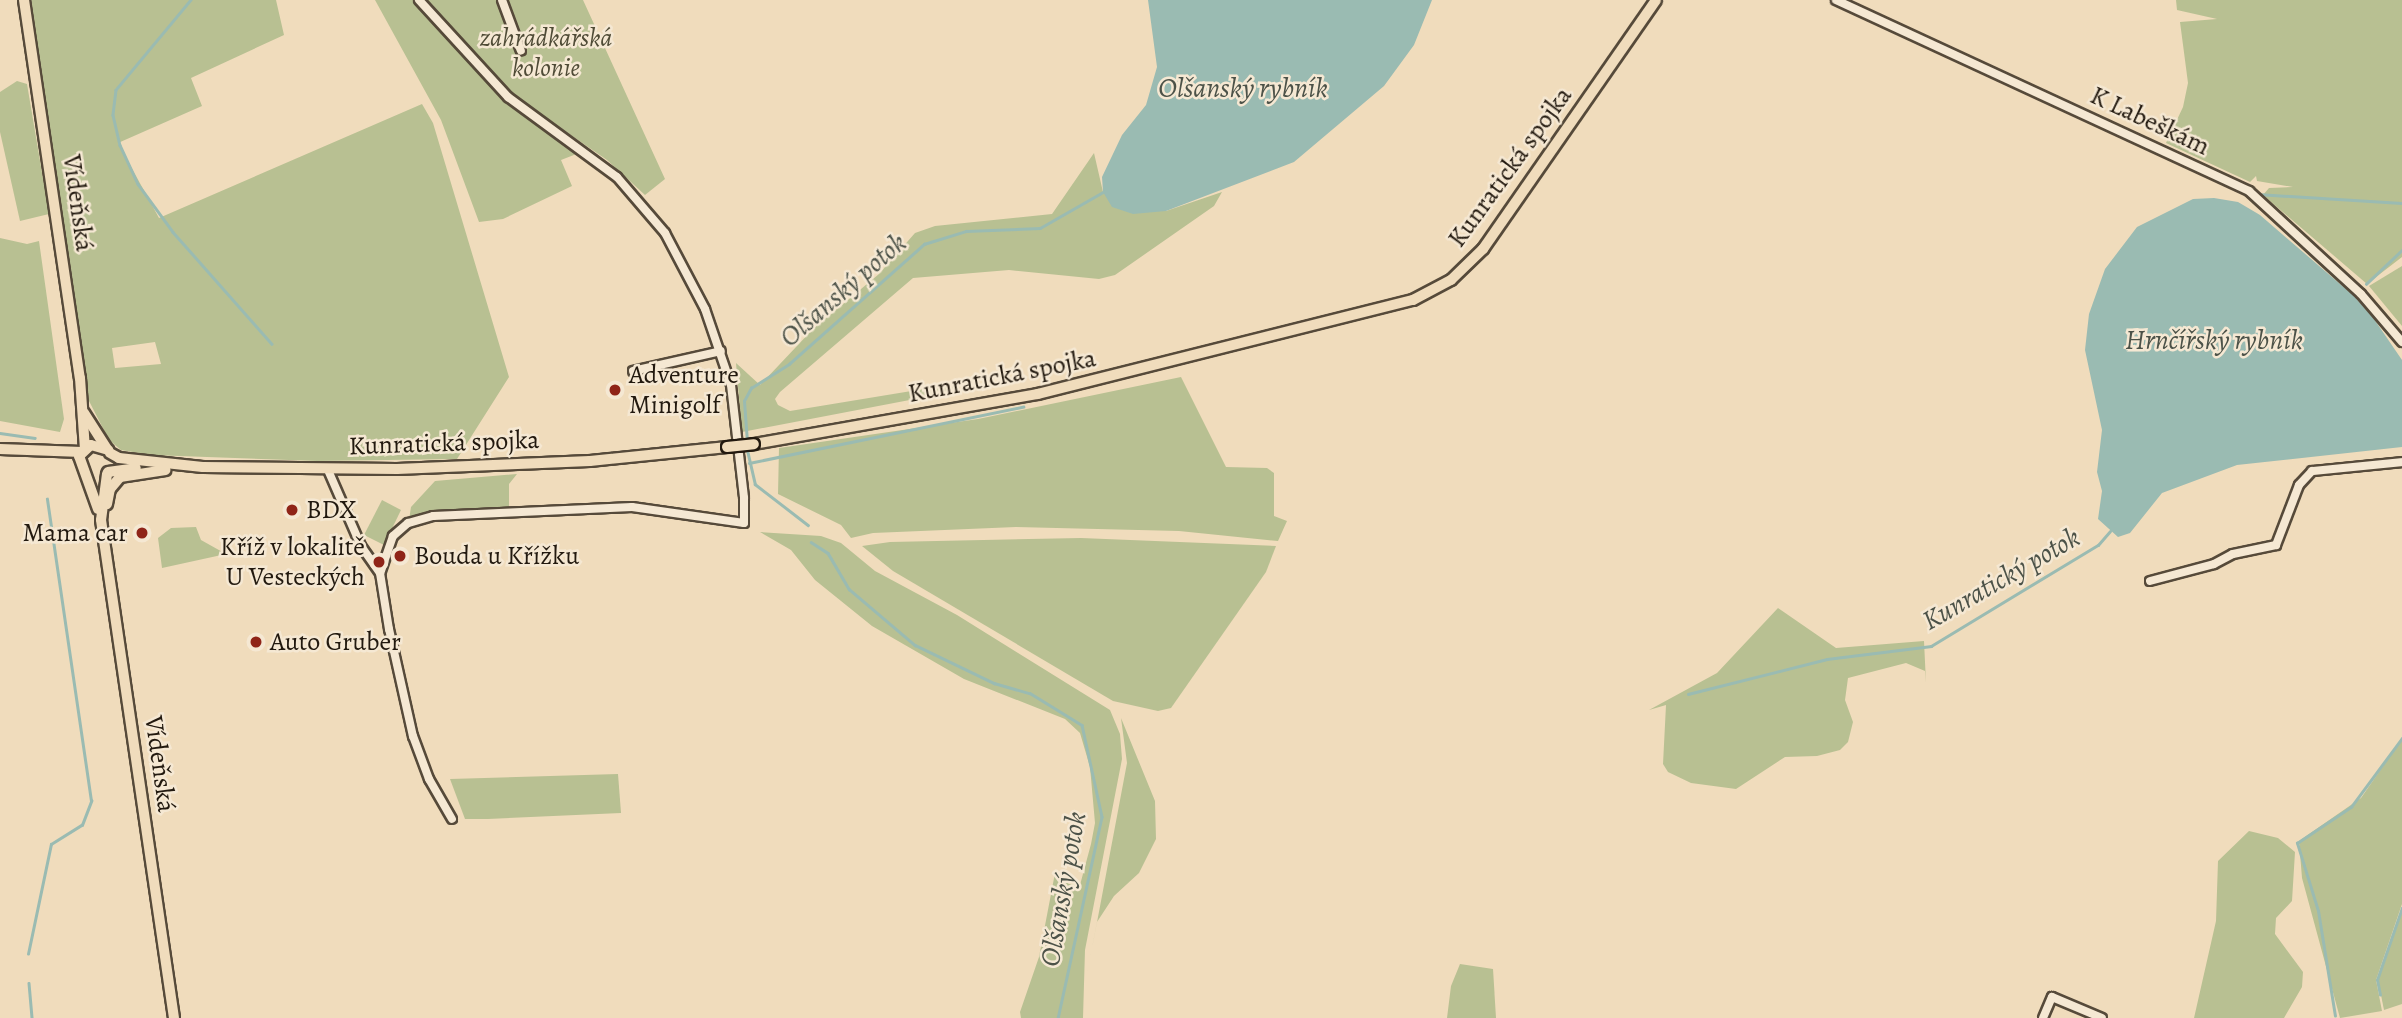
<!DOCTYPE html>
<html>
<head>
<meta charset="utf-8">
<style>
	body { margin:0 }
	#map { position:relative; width:2402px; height:1018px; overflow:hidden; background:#f0dcbc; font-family:Alegreya,serif }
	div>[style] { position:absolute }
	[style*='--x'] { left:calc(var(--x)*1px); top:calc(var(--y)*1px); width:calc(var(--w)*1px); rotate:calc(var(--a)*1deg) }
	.green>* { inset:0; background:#b8c092 }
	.water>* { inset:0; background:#9abbb2 }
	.stream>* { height:2.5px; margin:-1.25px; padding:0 1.25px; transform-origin:1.25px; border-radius:1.25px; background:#9abbb2 }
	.roads { filter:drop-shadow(2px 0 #564a3a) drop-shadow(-2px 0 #564a3a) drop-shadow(0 2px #564a3a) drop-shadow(0 -2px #564a3a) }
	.minor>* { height:8px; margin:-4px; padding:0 4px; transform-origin:4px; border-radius:4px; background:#f5e8d3 }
	.major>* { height:10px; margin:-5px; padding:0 5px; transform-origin:5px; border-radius:5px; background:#f0dcbc }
	.bridges { filter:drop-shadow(2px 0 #22190f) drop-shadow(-2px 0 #22190f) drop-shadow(0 2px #22190f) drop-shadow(0 -2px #22190f) }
	.major-bridge>* { height:10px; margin:-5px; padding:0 5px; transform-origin:5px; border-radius:5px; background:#f0dcbc }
	.dots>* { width:19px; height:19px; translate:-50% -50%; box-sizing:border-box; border:4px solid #f5e8d3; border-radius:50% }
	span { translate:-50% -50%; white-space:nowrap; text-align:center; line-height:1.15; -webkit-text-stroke:5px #f5e8d3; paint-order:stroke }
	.park-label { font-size:26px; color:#4f4b36; font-style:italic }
	.street-label { font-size:26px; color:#22190f }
	.poi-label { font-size:26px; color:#22190f }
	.left { translate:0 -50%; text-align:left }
	.right { translate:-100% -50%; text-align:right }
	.water-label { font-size:28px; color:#4c5248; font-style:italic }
</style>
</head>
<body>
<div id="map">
	<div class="green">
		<div style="clip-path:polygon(evenodd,31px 0,276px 0,284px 35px,191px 78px,202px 106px,118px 143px,159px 218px,422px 104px,433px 123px,509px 377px,457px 459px,317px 461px,151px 455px,121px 450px,109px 440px,89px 401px,31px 0,155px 342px,161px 364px,115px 368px,112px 348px,155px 342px)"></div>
		<div style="clip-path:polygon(375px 0,413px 0,504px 98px,579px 153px,561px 160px,572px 186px,503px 219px,479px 222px,441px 120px)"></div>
		<div style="clip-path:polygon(424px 0,583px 0,665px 179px,645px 195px,607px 160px,507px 91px)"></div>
		<div style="clip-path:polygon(2176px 0,2402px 0,2402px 257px,2367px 284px,2263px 195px,2269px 188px,2293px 187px,2257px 181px,2256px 176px,2250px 182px,2166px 143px,2183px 107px,2188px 83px,2180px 22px,2217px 19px,2177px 10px)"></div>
		<div style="clip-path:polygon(17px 81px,27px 84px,49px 214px,20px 221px,0 132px,0 92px)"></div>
		<div style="clip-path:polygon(1094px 153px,1103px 192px,1166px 211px,1222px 192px,1214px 206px,1115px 275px,1099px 279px,1009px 270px,913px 278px,780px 392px,775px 399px,778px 405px,790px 411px,966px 382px,941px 394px,742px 432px,736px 363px,760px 385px,813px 329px,879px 274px,915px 233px,935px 226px,1052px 214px)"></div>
		<div style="clip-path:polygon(0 238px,27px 244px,39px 241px,64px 419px,60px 432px,0 421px)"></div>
		<div style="clip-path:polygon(2402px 266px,2402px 326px,2369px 286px)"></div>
		<div style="clip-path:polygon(1181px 377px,1226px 467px,1267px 468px,1274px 473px,1274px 516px,1287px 521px,1278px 541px,1179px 531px,1016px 527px,873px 533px,851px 538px,841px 525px,778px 494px,779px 448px,978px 419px)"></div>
		<div style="clip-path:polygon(517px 474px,509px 484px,509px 509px,409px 520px,411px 507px,435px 481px)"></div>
		<div style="clip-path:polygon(382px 500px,401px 510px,384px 545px,364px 535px)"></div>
		<div style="clip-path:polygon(196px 527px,201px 540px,226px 554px,162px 568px,158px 538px,171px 528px)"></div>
		<div style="clip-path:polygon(760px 532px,821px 536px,841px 543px,875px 571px,957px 615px,1110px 710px,1120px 734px,1122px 759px,1085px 950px,1083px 1018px,1021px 1018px,1020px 1012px,1039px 957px,1055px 873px,1069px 884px,1080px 885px,1091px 844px,1095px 823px,1090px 767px,1080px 733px,1065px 719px,964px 679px,872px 626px,815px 580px,791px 550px)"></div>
		<div style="clip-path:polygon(1081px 538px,1276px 546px,1266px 572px,1171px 708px,1158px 711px,1113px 701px,893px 571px,862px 546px,890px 542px)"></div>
		<div style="clip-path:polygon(1778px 608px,1836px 648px,1924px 641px,1926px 683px,1925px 671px,1906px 663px,1848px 678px,1845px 700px,1853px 722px,1848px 742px,1840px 750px,1817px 756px,1785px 757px,1736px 789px,1691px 783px,1668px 772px,1663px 764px,1666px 705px,1649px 710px,1717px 673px)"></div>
		<div style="clip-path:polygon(1121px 718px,1155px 801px,1156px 839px,1139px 873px,1114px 896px,1097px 922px,1085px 986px,1127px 763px)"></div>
		<div style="clip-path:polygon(2402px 739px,2402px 904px,2376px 980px,2382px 1011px,2340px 1018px,2302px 878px,2299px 841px,2361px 798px)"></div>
		<div style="clip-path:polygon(618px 774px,621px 813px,488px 819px,465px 819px,450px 779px)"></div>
		<div style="clip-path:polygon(2249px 831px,2278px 838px,2295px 852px,2292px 901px,2276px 918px,2275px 934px,2303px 972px,2302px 987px,2284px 1018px,2194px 1018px,2216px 921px,2218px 861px)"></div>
		<div style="clip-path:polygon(2402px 912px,2402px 1004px,2384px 1010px,2378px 980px)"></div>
		<div style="clip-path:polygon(1460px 964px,1493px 969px,1496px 1018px,1447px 1018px,1451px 986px)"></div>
	</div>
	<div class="water">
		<div style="clip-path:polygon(1148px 0,1432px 0,1414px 45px,1384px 86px,1294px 162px,1166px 211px,1133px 214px,1112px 207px,1103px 192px,1102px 177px,1122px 135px,1146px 105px,1157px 67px)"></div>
		<div style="clip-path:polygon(2214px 198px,2238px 202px,2260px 215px,2354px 296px,2374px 319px,2402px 360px,2402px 447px,2237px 465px,2162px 493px,2130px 533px,2118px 537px,2098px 519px,2102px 491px,2097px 472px,2102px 430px,2085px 350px,2089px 314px,2105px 269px,2137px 227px,2193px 199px)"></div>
	</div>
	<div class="stream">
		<div style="--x:191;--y:0;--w:117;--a:129.8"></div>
		<div style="--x:116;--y:90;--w:25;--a:97"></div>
		<div style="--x:113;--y:115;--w:31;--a:77"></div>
		<div style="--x:120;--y:145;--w:43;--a:65.2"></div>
		<div style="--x:138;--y:184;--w:59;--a:53.9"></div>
		<div style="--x:173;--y:232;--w:149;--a:48.5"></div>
		<div style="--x:2257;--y:194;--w:145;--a:3.6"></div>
		<div style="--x:2366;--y:284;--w:50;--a:-43.4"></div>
		<div style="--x:0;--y:433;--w:35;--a:8"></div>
		<div style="--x:747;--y:442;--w:41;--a:-94.2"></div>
		<div style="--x:744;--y:401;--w:15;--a:-62"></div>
		<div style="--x:751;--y:388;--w:45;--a:-32.3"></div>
		<div style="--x:789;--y:364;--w:181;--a:-41.6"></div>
		<div style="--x:924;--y:244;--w:44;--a:-17.2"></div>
		<div style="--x:966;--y:231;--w:74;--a:-2.3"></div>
		<div style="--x:1040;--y:228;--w:73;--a:-29.7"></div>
		<div style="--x:747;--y:448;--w:37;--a:77"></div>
		<div style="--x:755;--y:484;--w:67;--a:37.7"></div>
		<div style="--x:749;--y:463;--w:280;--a:-11.6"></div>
		<div style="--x:811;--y:542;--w:20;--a:33"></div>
		<div style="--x:828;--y:553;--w:42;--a:59.7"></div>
		<div style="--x:849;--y:589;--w:87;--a:40.3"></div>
		<div style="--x:915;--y:645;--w:88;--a:25.7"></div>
		<div style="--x:994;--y:683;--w:37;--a:16"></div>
		<div style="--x:1030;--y:693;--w:61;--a:31.6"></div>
		<div style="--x:1082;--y:725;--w:94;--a:77.7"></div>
		<div style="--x:1102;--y:817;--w:206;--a:102.3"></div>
		<div style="--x:1688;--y:694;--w:143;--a:-14.1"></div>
		<div style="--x:1827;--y:659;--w:105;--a:-7.1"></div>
		<div style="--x:1931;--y:646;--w:195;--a:-31.2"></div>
		<div style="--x:2098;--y:545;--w:18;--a:-49"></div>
		<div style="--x:28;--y:954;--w:112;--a:-78.2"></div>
		<div style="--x:51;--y:844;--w:36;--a:-32"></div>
		<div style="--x:82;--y:825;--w:26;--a:-69"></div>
		<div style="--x:91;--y:801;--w:305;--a:-98.3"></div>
		<div style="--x:29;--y:983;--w:35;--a:85"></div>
		<div style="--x:2380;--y:995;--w:15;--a:-101"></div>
		<div style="--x:2377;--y:980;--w:76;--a:-70.9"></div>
		<div style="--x:2335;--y:1016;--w:106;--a:-99.2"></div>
		<div style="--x:2318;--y:911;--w:71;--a:-107.2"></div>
		<div style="--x:2297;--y:843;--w:65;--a:-33.7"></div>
		<div style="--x:2351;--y:807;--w:86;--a:-53.5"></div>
	</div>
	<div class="roads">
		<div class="minor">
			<div style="--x:419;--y:0;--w:132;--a:47.5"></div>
			<div style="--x:508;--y:97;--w:135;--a:36.3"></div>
			<div style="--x:617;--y:177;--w:74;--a:49.4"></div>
			<div style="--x:665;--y:233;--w:86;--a:62.2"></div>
			<div style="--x:705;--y:309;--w:80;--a:71.1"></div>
			<div style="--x:731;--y:385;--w:114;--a:83.4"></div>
			<div style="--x:744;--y:498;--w:25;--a:90"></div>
			<div style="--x:744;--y:523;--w:113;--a:-171.9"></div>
			<div style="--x:632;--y:507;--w:199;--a:177.4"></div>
			<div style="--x:433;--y:516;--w:26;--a:164"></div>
			<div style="--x:408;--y:523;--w:20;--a:139"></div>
			<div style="--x:393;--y:536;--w:39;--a:109"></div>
			<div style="--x:380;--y:573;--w:57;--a:80.9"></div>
			<div style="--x:389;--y:629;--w:110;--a:77.4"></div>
			<div style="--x:413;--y:736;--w:46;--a:69.6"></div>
			<div style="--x:429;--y:779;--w:46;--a:60.1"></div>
			<div style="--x:502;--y:0;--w:54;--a:69.6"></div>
			<div style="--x:1836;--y:0;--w:455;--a:24.8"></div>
			<div style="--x:2249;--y:191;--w:152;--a:42.6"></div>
			<div style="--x:2361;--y:294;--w:63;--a:49.5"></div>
			<div style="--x:633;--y:371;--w:90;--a:-12.8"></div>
			<div style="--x:328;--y:470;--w:83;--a:66.5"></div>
			<div style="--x:361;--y:546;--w:33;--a:55"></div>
			<div style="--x:2150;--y:581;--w:66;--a:-14.9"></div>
			<div style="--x:2214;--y:564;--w:21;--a:-28"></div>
			<div style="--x:2233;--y:554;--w:44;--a:-11.8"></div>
			<div style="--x:2276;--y:545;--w:64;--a:-69"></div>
			<div style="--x:2299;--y:485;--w:19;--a:-47"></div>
			<div style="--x:2312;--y:471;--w:90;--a:-5.7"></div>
			<div style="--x:2043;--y:1018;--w:23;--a:-67"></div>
			<div style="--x:2052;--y:997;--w:54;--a:22.8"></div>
		</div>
		<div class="major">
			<div style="--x:24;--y:0;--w:382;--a:81.6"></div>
			<div style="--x:80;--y:378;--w:71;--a:86"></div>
			<div style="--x:84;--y:413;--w:43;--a:57.4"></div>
			<div style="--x:754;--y:444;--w:288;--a:-10"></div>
			<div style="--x:1038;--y:394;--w:387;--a:-14.1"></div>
			<div style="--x:1413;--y:300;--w:43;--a:-27.8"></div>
			<div style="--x:1451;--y:280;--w:45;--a:-44.1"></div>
			<div style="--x:1483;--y:249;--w:303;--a:-55.2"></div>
			<div style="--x:0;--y:449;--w:82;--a:2.1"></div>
			<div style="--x:110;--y:453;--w:10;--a:29"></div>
			<div style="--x:119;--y:458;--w:84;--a:6.1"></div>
			<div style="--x:203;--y:467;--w:194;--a:0.6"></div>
			<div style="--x:397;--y:469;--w:193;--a:-2.4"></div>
			<div style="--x:590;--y:461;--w:138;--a:-5.8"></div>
			<div style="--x:108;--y:472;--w:28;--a:-8"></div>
			<div style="--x:107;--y:474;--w:46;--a:97.4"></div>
			<div style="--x:101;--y:520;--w:503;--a:81.66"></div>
			<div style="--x:107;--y:504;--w:15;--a:-79"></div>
			<div style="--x:110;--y:489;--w:16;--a:-50"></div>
			<div style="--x:120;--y:477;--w:46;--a:-8.8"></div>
			<div style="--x:98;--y:509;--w:56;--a:-109.7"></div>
			<div style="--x:79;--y:456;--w:16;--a:-43"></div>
			<div style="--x:91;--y:445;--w:18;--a:16"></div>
		</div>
	</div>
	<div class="bridges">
		<div class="major-bridge">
			<div style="--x:727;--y:447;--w:27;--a:-6"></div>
		</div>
	</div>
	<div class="dots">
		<div style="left:615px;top:390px;background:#8f2418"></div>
		<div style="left:292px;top:510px;background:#8f2418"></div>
		<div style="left:142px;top:533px;background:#8f2418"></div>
		<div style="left:400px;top:556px;background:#8f2418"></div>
		<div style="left:379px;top:562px;background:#8f2418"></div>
		<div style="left:256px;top:642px;background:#8f2418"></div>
	</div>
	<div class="park-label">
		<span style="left:546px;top:53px">zahrádkářská<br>kolonie</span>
	</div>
	<div class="street-label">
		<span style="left:2150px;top:121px;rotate:25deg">K Labeškám</span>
		<span style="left:1510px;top:167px;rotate:-54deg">Kunratická spojka</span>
		<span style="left:78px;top:203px;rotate:82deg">Vídeňská</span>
		<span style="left:1002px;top:376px;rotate:-11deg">Kunratická spojka</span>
		<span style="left:444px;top:443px;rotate:-2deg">Kunratická spojka</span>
		<span style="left:160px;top:764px;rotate:82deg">Vídeňská</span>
	</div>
	<div class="poi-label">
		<span class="left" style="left:629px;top:390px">Adventure<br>Minigolf</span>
		<span class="left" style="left:306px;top:510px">BDX</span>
		<span class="right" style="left:128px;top:533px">Mama car</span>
		<span class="right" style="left:365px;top:562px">Kříž v lokalitě<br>U Vesteckých</span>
		<span class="left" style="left:414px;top:556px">Bouda u Křížku</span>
		<span class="left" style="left:270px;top:642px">Auto Gruber</span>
	</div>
	<div class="water-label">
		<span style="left:1243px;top:88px">Olšanský rybník</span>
		<span style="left:843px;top:290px;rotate:-41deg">Olšanský potok</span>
		<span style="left:2214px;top:340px">Hrnčířský rybník</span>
		<span style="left:2001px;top:579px;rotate:-30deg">Kunratický potok</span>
		<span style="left:1063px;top:889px;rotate:-80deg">Olšanský potok</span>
	</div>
</div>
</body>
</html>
